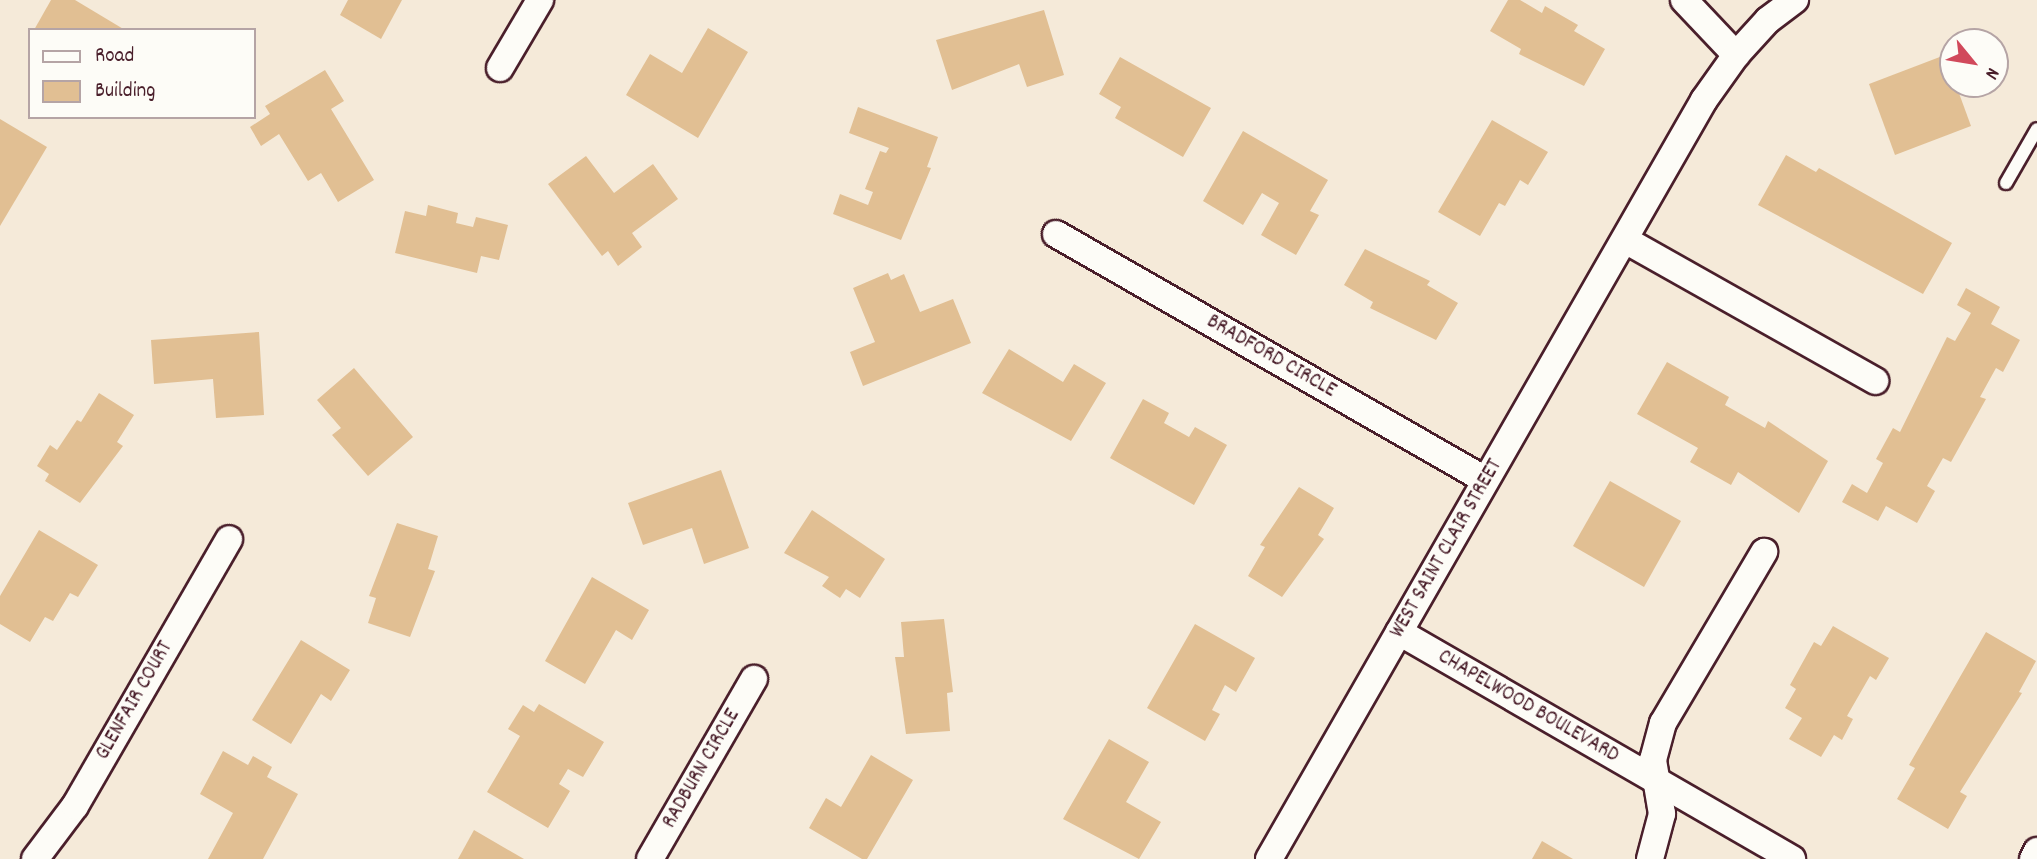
<!DOCTYPE html>
<html>
<head>
<meta charset="utf-8">
<style>
	body { margin:0 }
	#map { position:relative; width:2037px; height:859px; overflow:hidden; background:#f5ead9; font-family:Dekko,sans-serif }
	div>[style] { position:absolute }
	[style*='--x'] { left:calc(var(--x)*1px); top:calc(var(--y)*1px); width:calc(var(--w)*1px); rotate:calc(var(--a)*1deg) }
	.building>* { inset:0; background:#e1bf93 }
	.roads { filter:drop-shadow(2px 0 #4a1f2b) drop-shadow(-2px 0 #4a1f2b) drop-shadow(0 2px #4a1f2b) drop-shadow(0 -2px #4a1f2b) }
	.lane>* { height:12px; margin:-6px; padding:0 6px; transform-origin:6px; border-radius:6px; background:#fdfcf7 }
	.street>* { height:26px; margin:-13px; padding:0 13px; transform-origin:13px; border-radius:13px; background:#fdfcf7 }
	span { translate:-50% -50%; white-space:nowrap; text-align:center; line-height:1.15; -webkit-text-stroke:5px #fdfcf7; paint-order:stroke }
	.street-label { font-size:21px; color:#4a1f2b }
	.legend { position:absolute; left:28px; top:28px; width:228px; height:91px; box-sizing:border-box; background:#fdfcf7; border:2px solid #b5a4a5; margin:0; padding:9px 12px; list-style:none; font-size:21px; color:#4a1f2b }
	.legend li { display:flex; align-items:center; gap:14px; height:35px }
	.legend b { width:35px; border:2px solid #b5a4a5 }
	.north { position:absolute; left:1939px; top:28px; width:70px; height:70px; box-sizing:border-box; background:#fdfcf7; border:2px solid #b5a4a5; border-radius:50%; rotate:120deg; font-size:19px; font-weight:700; line-height:28px; text-align:center; color:#4a1f2b }
	.north::after { content:''; display:block; margin:auto; width:24px; height:32px; background:#d1495b; clip-path:polygon(50% 0,100% 100%,50% 72%,0 100%) }
</style>
</head>
<body>
<div id="map">
	<div class="building">
		<div style="clip-path:polygon(51px 0,75px 0,125px 30px,34px 30px)"></div>
		<div style="clip-path:polygon(348px 0,402px 0,381px 39px,340px 15px)"></div>
		<div style="clip-path:polygon(1508px 0,1520px 0,1542px 13px,1545px 6px,1578px 25px,1574px 31px,1605px 49px,1584px 86px,1519px 54px,1521px 49px,1490px 31px)"></div>
		<div style="clip-path:polygon(1044px 10px,1064px 75px,1027px 87px,1019px 64px,952px 90px,936px 40px)"></div>
		<div style="clip-path:polygon(708px 28px,748px 52px,698px 138px,626px 95px,650px 54px,682px 73px)"></div>
		<div style="clip-path:polygon(1945px 55px,1971px 126px,1895px 155px,1869px 84px)"></div>
		<div style="clip-path:polygon(1120px 57px,1211px 108px,1183px 157px,1115px 118px,1121px 107px,1099px 94px)"></div>
		<div style="clip-path:polygon(325px 70px,344px 101px,331px 109px,374px 180px,338px 202px,321px 173px,308px 181px,279px 134px,261px 146px,250px 127px,270px 114px,265px 106px)"></div>
		<div style="clip-path:polygon(858px 107px,938px 137px,927px 167px,931px 168px,901px 240px,833px 214px,840px 194px,868px 205px,873px 192px,865px 189px,880px 151px,886px 153px,889px 148px,849px 133px)"></div>
		<div style="clip-path:polygon(0 119px,47px 147px,0 226px)"></div>
		<div style="clip-path:polygon(1492px 120px,1548px 152px,1528px 185px,1520px 180px,1505px 206px,1499px 203px,1480px 236px,1438px 212px)"></div>
		<div style="clip-path:polygon(1243px 131px,1328px 180px,1310px 211px,1319px 215px,1296px 255px,1261px 235px,1279px 203px,1262px 193px,1243px 225px,1203px 201px)"></div>
		<div style="clip-path:polygon(1786px 155px,1816px 172px,1819px 168px,1952px 243px,1923px 294px,1758px 205px)"></div>
		<div style="clip-path:polygon(586px 156px,614px 193px,653px 164px,678px 199px,632px 233px,642px 247px,618px 266px,608px 251px,602px 256px,548px 184px)"></div>
		<div style="clip-path:polygon(428px 205px,458px 213px,456px 223px,473px 227px,476px 217px,508px 225px,499px 260px,481px 256px,477px 273px,395px 253px,405px 211px,426px 216px)"></div>
		<div style="clip-path:polygon(1365px 249px,1430px 281px,1427px 285px,1458px 303px,1436px 340px,1370px 308px,1373px 302px,1344px 285px)"></div>
		<div style="clip-path:polygon(888px 273px,891px 280px,904px 274px,920px 312px,953px 299px,971px 343px,863px 386px,850px 352px,875px 342px,853px 288px)"></div>
		<div style="clip-path:polygon(1966px 288px,2000px 307px,1991px 324px,2020px 340px,2003px 372px,1996px 368px,1980px 397px,1986px 399px,1951px 462px,1943px 458px,1927px 486px,1935px 491px,1917px 523px,1886px 506px,1878px 521px,1842px 502px,1852px 484px,1867px 493px,1883px 463px,1876px 459px,1893px 428px,1900px 432px,1947px 337px,1955px 341px,1971px 313px,1957px 305px)"></div>
		<div style="clip-path:polygon(259px 332px,264px 415px,216px 418px,213px 379px,154px 384px,151px 340px)"></div>
		<div style="clip-path:polygon(1009px 349px,1063px 382px,1074px 364px,1106px 383px,1071px 441px,982px 393px)"></div>
		<div style="clip-path:polygon(1667px 362px,1729px 397px,1725px 405px,1765px 428px,1768px 421px,1828px 461px,1799px 513px,1738px 472px,1731px 485px,1690px 462px,1698px 448px,1637px 414px)"></div>
		<div style="clip-path:polygon(354px 368px,413px 437px,368px 476px,332px 435px,341px 428px,317px 400px)"></div>
		<div style="clip-path:polygon(99px 393px,134px 415px,117px 442px,123px 446px,80px 503px,45px 481px,49px 474px,37px 466px,50px 445px,57px 450px,77px 420px,81px 422px)"></div>
		<div style="clip-path:polygon(1143px 399px,1169px 413px,1164px 423px,1189px 437px,1195px 427px,1227px 445px,1194px 505px,1110px 458px)"></div>
		<div style="clip-path:polygon(721px 470px,749px 548px,704px 564px,692px 528px,643px 545px,628px 503px)"></div>
		<div style="clip-path:polygon(1610px 481px,1681px 521px,1644px 587px,1573px 546px)"></div>
		<div style="clip-path:polygon(1299px 487px,1334px 508px,1318px 535px,1324px 539px,1282px 597px,1248px 576px,1265px 547px,1260px 545px)"></div>
		<div style="clip-path:polygon(812px 510px,885px 559px,860px 598px,846px 589px,840px 598px,822px 586px,829px 577px,784px 553px)"></div>
		<div style="clip-path:polygon(397px 523px,438px 536px,428px 569px,435px 571px,410px 637px,368px 623px,376px 598px,369px 596px)"></div>
		<div style="clip-path:polygon(39px 530px,98px 565px,78px 597px,70px 593px,53px 621px,45px 617px,30px 642px,0 624px,0 596px)"></div>
		<div style="clip-path:polygon(592px 577px,649px 610px,632px 640px,616px 630px,585px 684px,545px 661px)"></div>
		<div style="clip-path:polygon(944px 619px,953px 692px,947px 693px,950px 731px,906px 734px,895px 657px,904px 657px,901px 622px)"></div>
		<div style="clip-path:polygon(1195px 624px,1255px 658px,1236px 692px,1225px 685px,1212px 710px,1220px 714px,1205px 741px,1147px 708px)"></div>
		<div style="clip-path:polygon(1833px 626px,1889px 658px,1876px 680px,1870px 676px,1847px 716px,1853px 719px,1842px 740px,1834px 735px,1821px 757px,1789px 739px,1802px 718px,1785px 708px,1796px 689px,1790px 685px,1814px 642px,1821px 646px)"></div>
		<div style="clip-path:polygon(1986px 632px,2036px 661px,2019px 692px,2022px 693px,1960px 792px,1967px 796px,1948px 829px,1897px 799px,1915px 768px,1909px 765px)"></div>
		<div style="clip-path:polygon(301px 640px,350px 670px,331px 701px,321px 694px,291px 744px,252px 720px)"></div>
		<div style="clip-path:polygon(539px 704px,604px 742px,583px 777px,568px 769px,559px 784px,570px 791px,548px 828px,487px 792px,520px 736px,508px 729px,523px 705px,534px 712px)"></div>
		<div style="clip-path:polygon(1109px 739px,1149px 762px,1126px 802px,1161px 822px,1139px 859px,1063px 819px)"></div>
		<div style="clip-path:polygon(223px 751px,248px 765px,253px 756px,272px 767px,267px 777px,298px 794px,263px 859px,208px 859px,233px 813px,200px 794px)"></div>
		<div style="clip-path:polygon(871px 755px,913px 780px,867px 859px,862px 859px,809px 828px,826px 798px,841px 807px)"></div>
		<div style="clip-path:polygon(474px 830px,524px 859px,458px 859px)"></div>
		<div style="clip-path:polygon(1542px 841px,1573px 859px,1532px 859px)"></div>
	</div>
	<div class="roads">
		<div class="lane">
			<div style="--x:2006;--y:183;--w:62;--a:-60.1"></div>
		</div>
		<div class="street">
			<div style="--x:1684;--y:0;--w:76;--a:46.6"></div>
			<div style="--x:500;--y:68;--w:79;--a:-59.5"></div>
			<div style="--x:1056;--y:234;--w:495;--a:29.8"></div>
			<div style="--x:1627;--y:241;--w:285;--a:29.4"></div>
			<div style="--x:1399;--y:632;--w:454;--a:30"></div>
			<div style="--x:35;--y:859;--w:66;--a:-53"></div>
			<div style="--x:75;--y:806;--w:308;--a:-60"></div>
			<div style="--x:650;--y:859;--w:208;--a:-60"></div>
			<div style="--x:1269;--y:859;--w:875;--a:-60.18"></div>
			<div style="--x:1704;--y:100;--w:55;--a:-54.6"></div>
			<div style="--x:1736;--y:55;--w:47;--a:-47.6"></div>
			<div style="--x:1768;--y:20;--w:34;--a:-37"></div>
			<div style="--x:1650;--y:859;--w:47;--a:-75.1"></div>
			<div style="--x:1662;--y:814;--w:55;--a:-99.5"></div>
			<div style="--x:1653;--y:760;--w:38;--a:-75"></div>
			<div style="--x:1663;--y:723;--w:199;--a:-59.4"></div>
			<div style="--x:2033;--y:859;--w:9;--a:-63"></div>
		</div>
	</div>
	<div class="street-label">
		<span style="left:1271px;top:357px;rotate:30deg">BRADFORD CIRCLE</span>
		<span style="left:1447px;top:549px;rotate:-60deg">WEST SAINT CLAIR STREET</span>
		<span style="left:135px;top:701px;rotate:-60deg">GLENFAIR COURT</span>
		<span style="left:1528px;top:707px;rotate:30deg">CHAPELWOOD BOULEVARD</span>
		<span style="left:702px;top:769px;rotate:-60deg">RADBURN CIRCLE</span>
	</div>
	<ul class="legend">
	<li><b style="height:9px;background:#fdfcf7"></b>Road</li>
	<li><b style="height:19px;background:#e1bf93"></b>Building</li>
	</ul>
	<div class="north">N</div>
</div>
</body>
</html>
